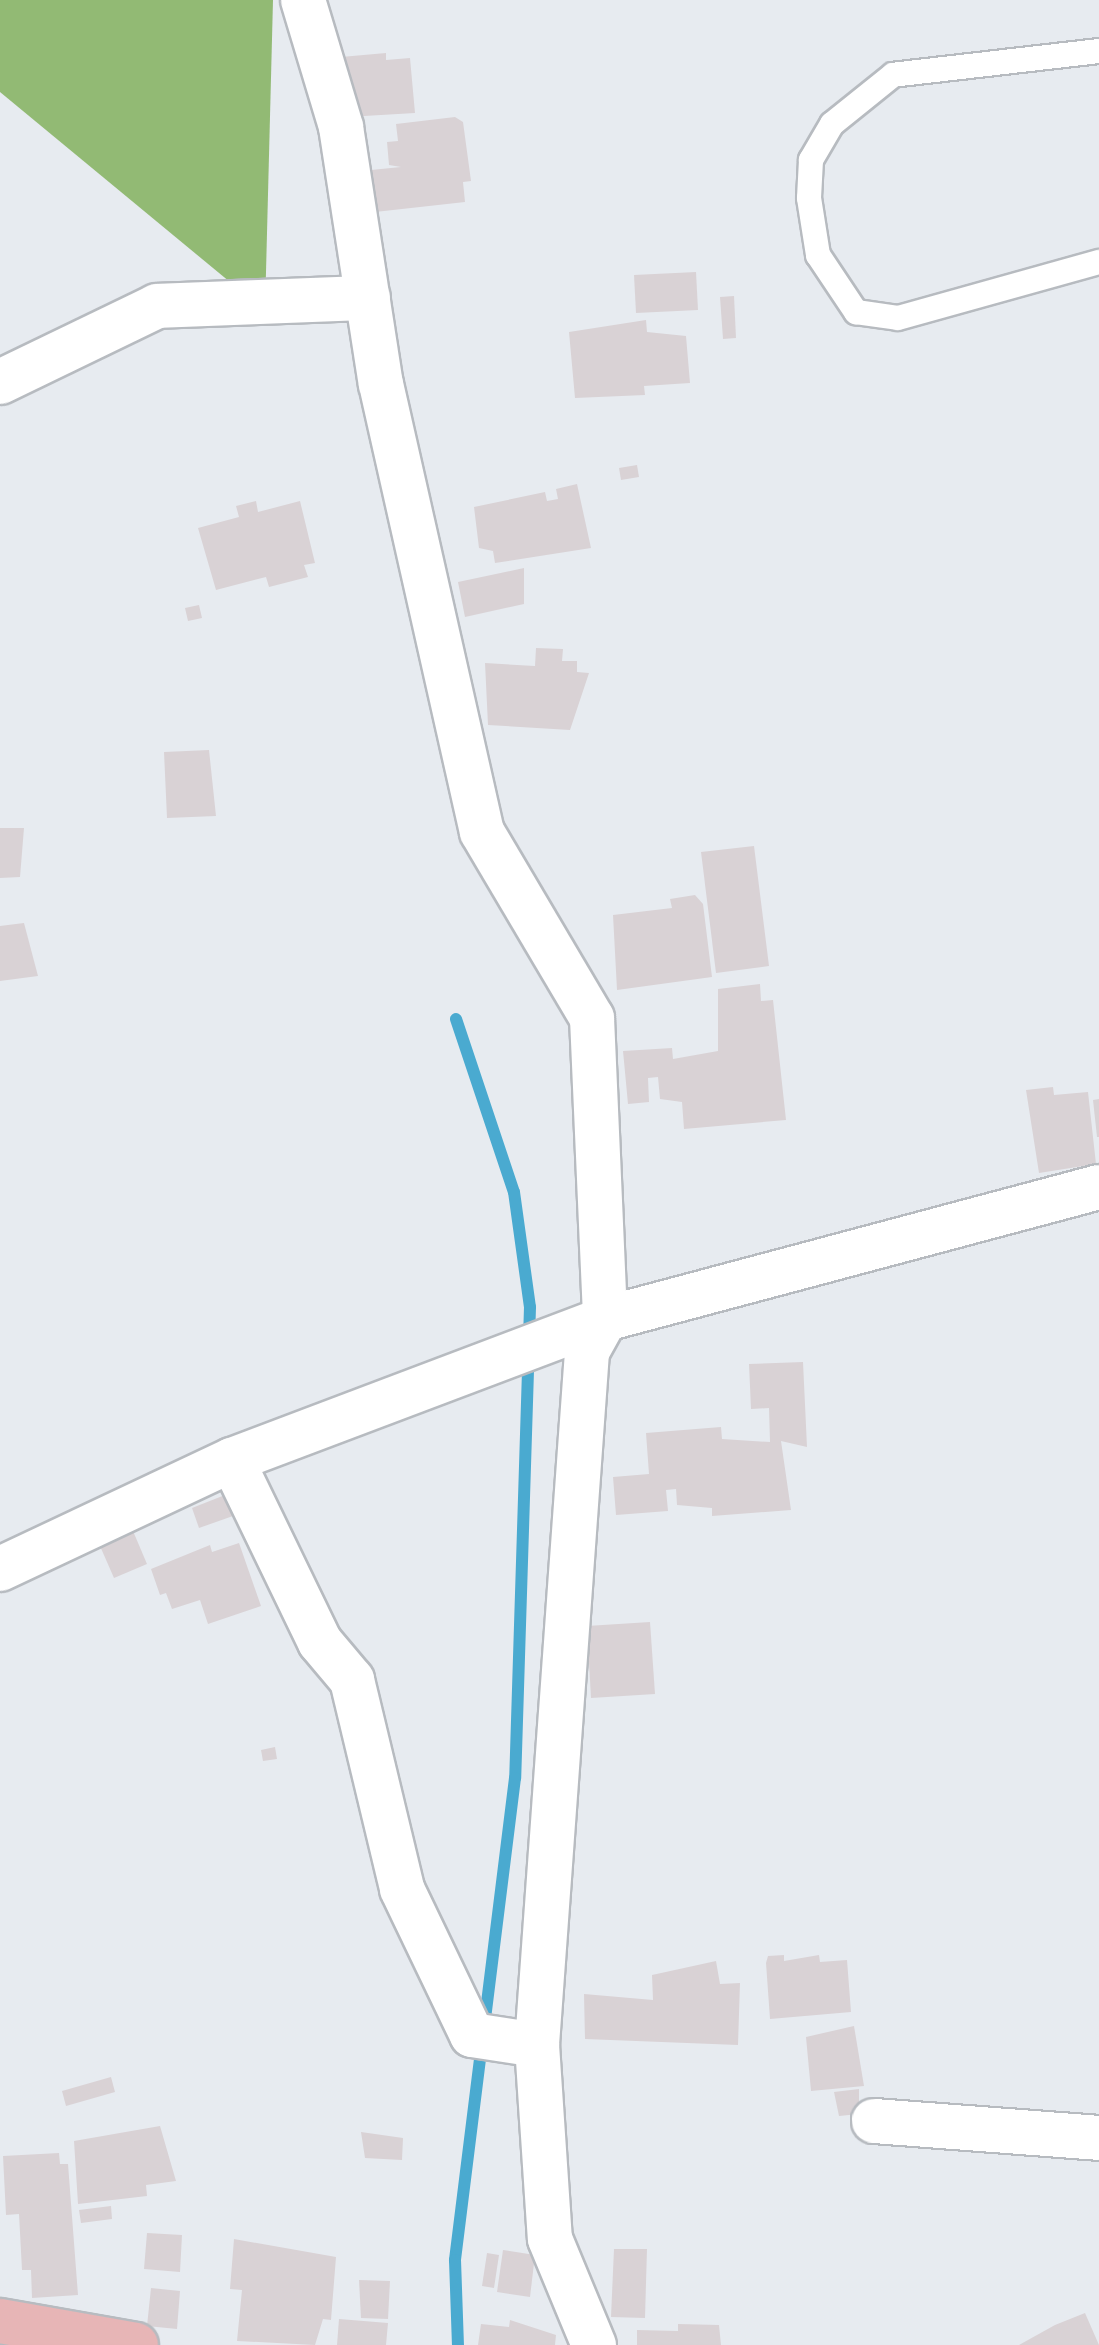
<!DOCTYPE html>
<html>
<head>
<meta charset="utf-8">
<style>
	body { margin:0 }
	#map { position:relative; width:1099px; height:2345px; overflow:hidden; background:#e7ebf0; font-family:"Open Sans",sans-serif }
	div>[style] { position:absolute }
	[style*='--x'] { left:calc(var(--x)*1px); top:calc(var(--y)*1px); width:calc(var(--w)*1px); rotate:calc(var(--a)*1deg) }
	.forest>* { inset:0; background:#92ba74 }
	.stream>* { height:12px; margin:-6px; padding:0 6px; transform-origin:6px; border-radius:6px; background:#4aaad0 }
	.building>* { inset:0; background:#d9d2d5 }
	.roads { filter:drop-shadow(2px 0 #b7bbc0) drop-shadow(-2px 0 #b7bbc0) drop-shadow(0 2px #b7bbc0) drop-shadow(0 -2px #b7bbc0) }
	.lane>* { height:24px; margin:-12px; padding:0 12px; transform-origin:12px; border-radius:12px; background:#fff }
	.street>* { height:44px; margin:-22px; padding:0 22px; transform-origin:22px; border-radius:22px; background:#fff }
	.primary>* { height:44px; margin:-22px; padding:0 22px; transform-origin:22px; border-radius:22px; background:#e7b5b6 }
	span { translate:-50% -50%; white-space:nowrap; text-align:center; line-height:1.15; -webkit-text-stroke:7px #e7ebf0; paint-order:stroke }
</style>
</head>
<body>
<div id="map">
	<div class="forest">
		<div style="clip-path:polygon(0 0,273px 0,265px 311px,0 92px)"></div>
	</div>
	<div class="stream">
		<div style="--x:456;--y:1019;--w:182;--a:71.5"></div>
		<div style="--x:514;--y:1192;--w:116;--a:82.1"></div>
		<div style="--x:530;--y:1307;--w:471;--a:91.8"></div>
		<div style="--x:515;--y:1778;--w:486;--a:97.1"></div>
		<div style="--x:455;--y:2260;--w:85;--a:88"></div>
	</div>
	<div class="building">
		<div style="clip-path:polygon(386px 53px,386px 60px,410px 58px,415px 113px,347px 117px,341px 57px)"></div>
		<div style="clip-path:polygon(455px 117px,463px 122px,471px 181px,463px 182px,465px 202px,375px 212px,361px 171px,401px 167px,389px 165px,387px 142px,398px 141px,396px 124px)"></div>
		<div style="clip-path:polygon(696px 272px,698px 310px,636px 313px,634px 275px)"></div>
		<div style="clip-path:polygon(734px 296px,736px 338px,723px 339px,720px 297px)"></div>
		<div style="clip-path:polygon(646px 320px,647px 332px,686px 336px,690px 383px,644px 386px,645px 395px,575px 398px,569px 332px)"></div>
		<div style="clip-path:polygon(637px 465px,639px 477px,621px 480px,619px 468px)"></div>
		<div style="clip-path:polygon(577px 484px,591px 548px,495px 563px,493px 551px,479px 548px,474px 507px,545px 492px,547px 501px,558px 499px,556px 489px)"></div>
		<div style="clip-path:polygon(256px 501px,258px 512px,300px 501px,315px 563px,304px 565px,308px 577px,269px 587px,266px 577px,216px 590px,198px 528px,239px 517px,236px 506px)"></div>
		<div style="clip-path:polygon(524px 568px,524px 604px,465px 617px,458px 582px)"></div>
		<div style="clip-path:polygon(199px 605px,202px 618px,188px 621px,185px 608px)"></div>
		<div style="clip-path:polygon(536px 648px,563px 649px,562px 661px,577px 661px,577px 672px,589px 673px,570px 730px,488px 725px,485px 663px,535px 666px)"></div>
		<div style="clip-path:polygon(209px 750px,216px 816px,167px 818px,164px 752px)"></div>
		<div style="clip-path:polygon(0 828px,24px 828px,20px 877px,0 878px)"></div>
		<div style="clip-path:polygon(754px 846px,769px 966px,716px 973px,701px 852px)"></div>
		<div style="clip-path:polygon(695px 895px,703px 904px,712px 977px,617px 990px,613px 915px,672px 908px,670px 899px)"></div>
		<div style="clip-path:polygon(24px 923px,38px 976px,0 981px,0 926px)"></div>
		<div style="clip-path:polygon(760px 984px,761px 1001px,773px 1000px,786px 1120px,684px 1129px,682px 1102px,660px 1099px,658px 1077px,648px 1078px,649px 1102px,628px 1104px,623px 1051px,672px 1048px,673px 1059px,718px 1051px,718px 989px)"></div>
		<div style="clip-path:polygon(1053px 1087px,1054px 1095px,1088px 1092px,1096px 1164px,1039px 1173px,1026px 1090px)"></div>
		<div style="clip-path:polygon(1099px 1099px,1099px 1137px,1097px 1137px,1093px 1100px)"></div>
		<div style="clip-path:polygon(803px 1362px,807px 1447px,781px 1441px,791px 1510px,712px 1516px,712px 1508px,677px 1505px,676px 1489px,666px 1490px,668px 1511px,616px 1515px,613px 1477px,649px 1474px,646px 1433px,721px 1427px,722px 1439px,770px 1442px,769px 1408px,751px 1409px,749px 1364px)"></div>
		<div style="clip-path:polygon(225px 1495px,233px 1516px,199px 1528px,192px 1508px)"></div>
		<div style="clip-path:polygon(133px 1531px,147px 1564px,114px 1578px,100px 1546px)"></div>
		<div style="clip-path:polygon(239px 1543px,261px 1606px,208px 1624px,200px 1600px,172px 1609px,166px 1593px,160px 1595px,151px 1569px,210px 1545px,212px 1552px)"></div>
		<div style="clip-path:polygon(650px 1622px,655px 1694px,591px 1698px,587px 1626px)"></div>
		<div style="clip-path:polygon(275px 1747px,277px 1759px,263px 1761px,261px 1750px)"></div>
		<div style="clip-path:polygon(784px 1955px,784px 1961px,819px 1955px,820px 1962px,847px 1960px,851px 2012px,770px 2019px,766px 1963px,768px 1956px)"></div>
		<div style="clip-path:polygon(716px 1961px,720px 1984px,740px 1983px,738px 2045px,585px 2039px,584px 1994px,653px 2000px,652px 1975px)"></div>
		<div style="clip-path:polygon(854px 2026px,864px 2086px,811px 2091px,806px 2037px)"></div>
		<div style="clip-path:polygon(111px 2077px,115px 2092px,66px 2106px,62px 2091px)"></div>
		<div style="clip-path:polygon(859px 2089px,859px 2114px,839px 2116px,834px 2092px)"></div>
		<div style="clip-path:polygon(160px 2126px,176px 2181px,146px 2185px,147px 2196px,78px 2204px,74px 2141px)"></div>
		<div style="clip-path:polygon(361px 2132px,403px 2138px,402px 2160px,365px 2158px)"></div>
		<div style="clip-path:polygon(59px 2153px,60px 2164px,68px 2164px,78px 2295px,32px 2298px,31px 2270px,22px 2270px,19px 2214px,6px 2215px,3px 2156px)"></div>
		<div style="clip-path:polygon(111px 2206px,112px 2219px,81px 2223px,79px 2210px)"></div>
		<div style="clip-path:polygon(147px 2233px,182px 2235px,180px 2272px,144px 2269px)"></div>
		<div style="clip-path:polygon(234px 2239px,336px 2257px,331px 2320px,323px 2319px,315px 2345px,237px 2341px,242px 2290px,230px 2289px)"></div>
		<div style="clip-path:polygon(614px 2249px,647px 2249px,645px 2318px,611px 2317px)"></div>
		<div style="clip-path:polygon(503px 2250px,535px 2255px,530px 2297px,497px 2292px)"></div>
		<div style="clip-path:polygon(487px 2253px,499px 2255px,494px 2288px,482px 2286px)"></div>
		<div style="clip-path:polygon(359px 2280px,390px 2281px,388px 2319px,361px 2318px)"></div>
		<div style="clip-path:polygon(151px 2288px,180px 2291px,177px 2329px,147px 2326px)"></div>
		<div style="clip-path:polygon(1085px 2313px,1099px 2345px,1019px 2345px,1055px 2325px)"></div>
		<div style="clip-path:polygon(339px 2319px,388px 2323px,386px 2345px,337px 2345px)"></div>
		<div style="clip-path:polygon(510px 2320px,556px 2335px,555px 2345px,478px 2345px,481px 2324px,509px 2327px)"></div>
		<div style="clip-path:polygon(678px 2324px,719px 2325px,721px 2345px,637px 2345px,637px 2330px,678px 2331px)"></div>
	</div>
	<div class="roads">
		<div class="lane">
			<div style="--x:1099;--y:51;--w:207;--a:173.4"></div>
			<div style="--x:893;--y:75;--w:78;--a:141.2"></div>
			<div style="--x:832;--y:124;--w:42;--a:120.3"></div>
			<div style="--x:811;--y:160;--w:38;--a:93"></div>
			<div style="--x:809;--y:198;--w:58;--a:81"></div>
			<div style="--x:818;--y:255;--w:69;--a:56.3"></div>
			<div style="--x:856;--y:312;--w:42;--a:8.1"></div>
			<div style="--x:898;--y:318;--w:209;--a:-15.6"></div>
		</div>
		<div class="street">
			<div style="--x:303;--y:0;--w:133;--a:73.3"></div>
			<div style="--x:341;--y:127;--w:260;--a:81.2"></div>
			<div style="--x:381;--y:384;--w:459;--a:77.3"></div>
			<div style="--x:482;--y:832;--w:216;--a:59.4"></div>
			<div style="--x:592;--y:1018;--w:301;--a:87.5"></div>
			<div style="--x:605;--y:1319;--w:38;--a:119"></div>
			<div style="--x:587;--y:1352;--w:695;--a:94.13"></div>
			<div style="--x:537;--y:2045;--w:194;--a:86.2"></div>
			<div style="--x:550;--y:2239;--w:115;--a:67.5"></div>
			<div style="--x:0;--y:382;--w:174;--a:-25.8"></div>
			<div style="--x:157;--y:306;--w:211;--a:-2.2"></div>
			<div style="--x:232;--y:1460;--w:202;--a:64.2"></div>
			<div style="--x:320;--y:1642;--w:50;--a:49.9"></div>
			<div style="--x:352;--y:1680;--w:215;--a:76.5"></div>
			<div style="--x:402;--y:1889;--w:162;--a:64.4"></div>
			<div style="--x:472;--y:2035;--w:66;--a:8.7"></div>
			<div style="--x:0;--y:1569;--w:256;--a:-25.2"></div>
			<div style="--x:232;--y:1460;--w:399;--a:-20.7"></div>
			<div style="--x:605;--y:1319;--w:511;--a:-14.96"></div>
			<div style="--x:874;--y:2121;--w:226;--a:4.3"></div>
		</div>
		<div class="primary">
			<div style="--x:0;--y:2321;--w:138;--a:10"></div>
		</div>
	</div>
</div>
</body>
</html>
